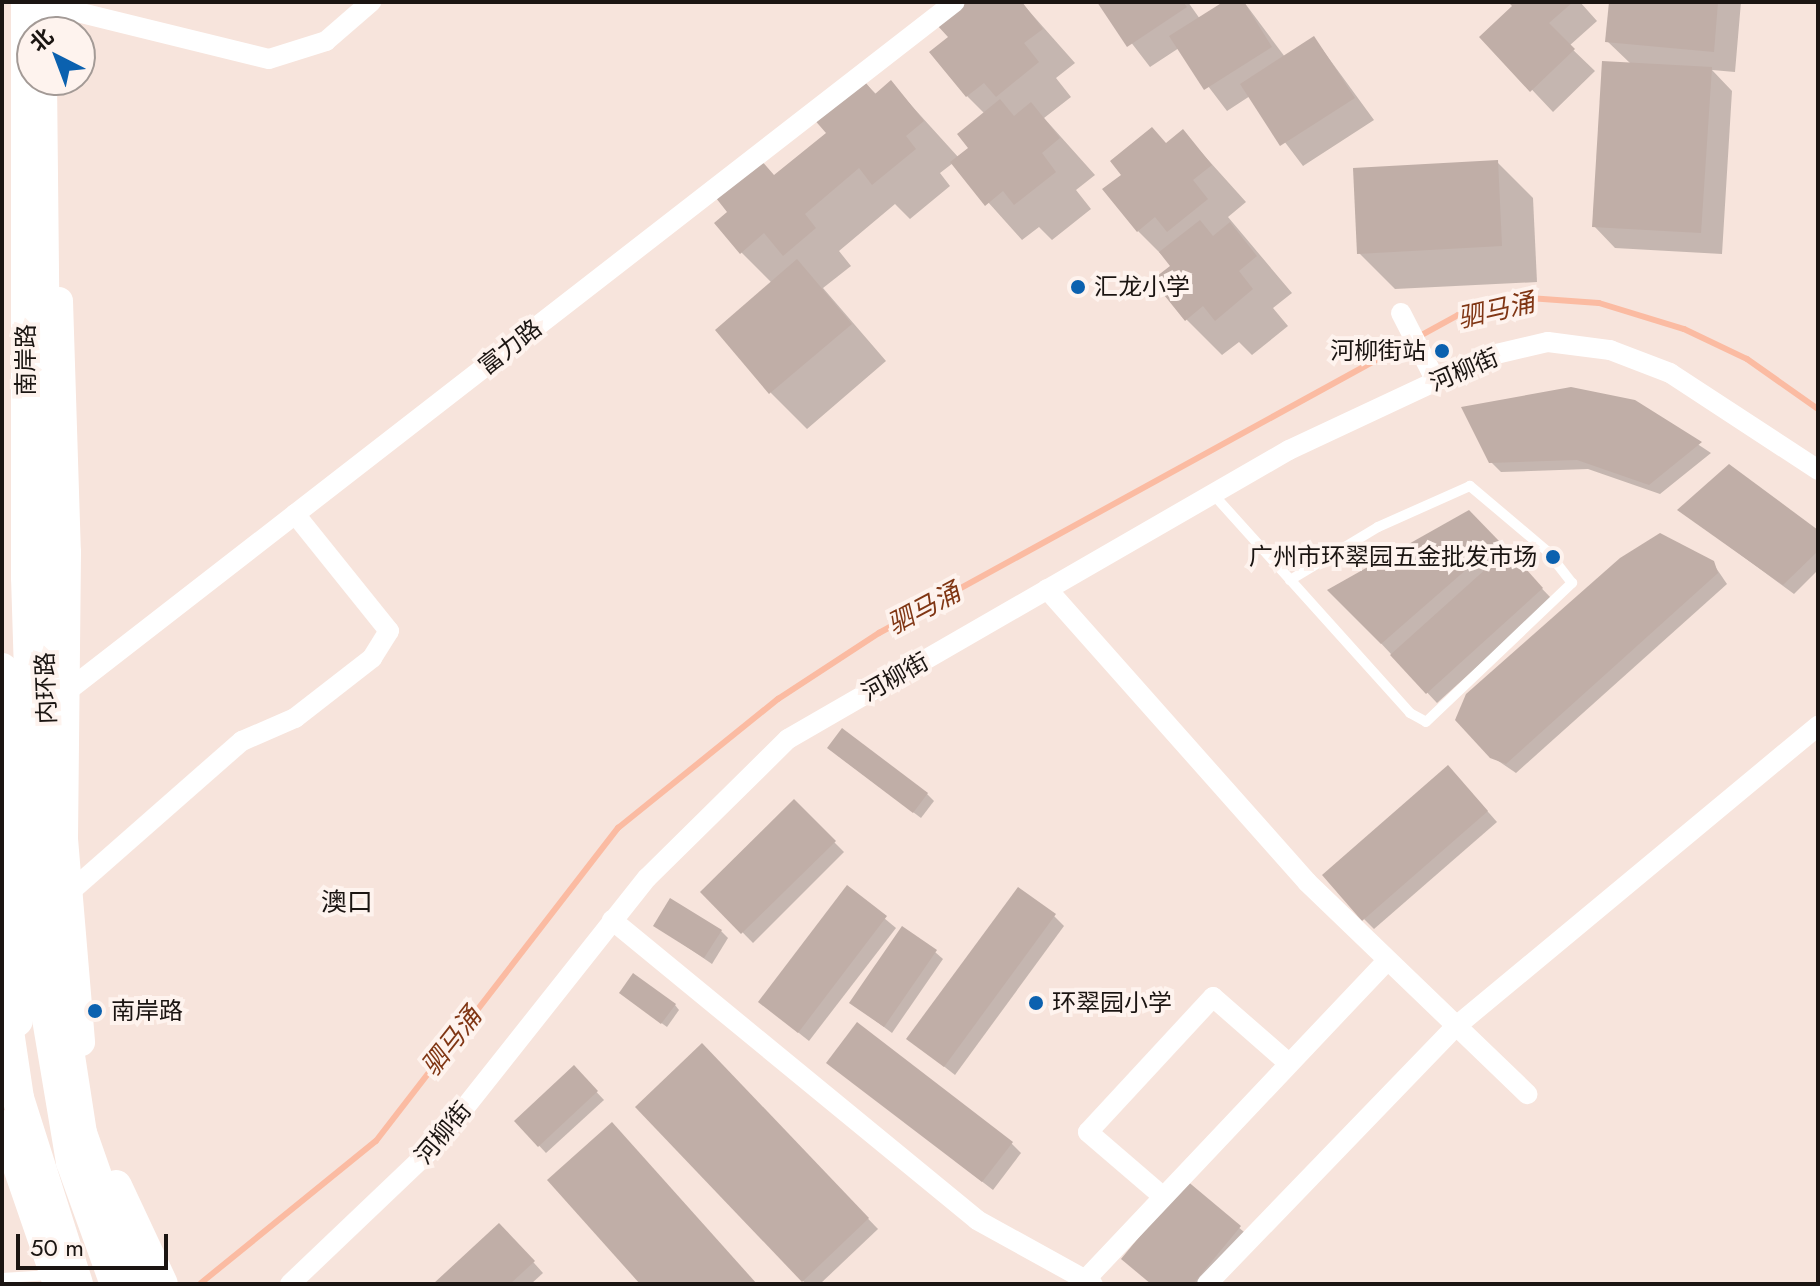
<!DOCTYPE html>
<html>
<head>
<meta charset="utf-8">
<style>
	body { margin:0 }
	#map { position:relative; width:1820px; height:1286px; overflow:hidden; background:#f7e4dc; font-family:Jost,"Noto Sans SC",sans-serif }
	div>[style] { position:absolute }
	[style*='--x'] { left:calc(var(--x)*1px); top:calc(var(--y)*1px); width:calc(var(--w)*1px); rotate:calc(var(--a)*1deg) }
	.shadow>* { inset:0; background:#0003 }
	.stream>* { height:6px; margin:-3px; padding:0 3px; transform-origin:3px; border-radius:3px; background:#fbbba2 }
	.building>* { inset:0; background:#c0aea7 }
	.service>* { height:10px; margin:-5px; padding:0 5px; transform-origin:5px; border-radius:5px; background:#fff }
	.minor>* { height:20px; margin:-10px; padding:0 10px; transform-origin:10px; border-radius:10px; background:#fff }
	.secondary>* { height:28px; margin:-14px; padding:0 14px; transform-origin:14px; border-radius:14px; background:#fff }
	.primary>* { height:32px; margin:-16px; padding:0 16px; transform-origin:16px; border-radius:16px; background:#fff }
	.trunk>* { height:32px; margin:-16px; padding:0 16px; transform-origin:16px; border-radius:16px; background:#fff }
	.dots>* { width:22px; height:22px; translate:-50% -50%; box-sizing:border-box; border:4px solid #fef3ee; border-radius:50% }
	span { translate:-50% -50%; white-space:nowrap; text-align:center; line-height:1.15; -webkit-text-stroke:8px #fef3ee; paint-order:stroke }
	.poi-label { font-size:24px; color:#1b1512 }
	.left { translate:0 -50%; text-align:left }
	.right { translate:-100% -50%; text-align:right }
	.street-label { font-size:24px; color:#1b1512 }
	.water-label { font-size:26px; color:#803614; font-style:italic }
	.neighbourhood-label { font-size:26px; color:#1b1512 }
	.frame { position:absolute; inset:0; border:4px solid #1b1512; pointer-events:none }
	.north { position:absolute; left:16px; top:16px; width:80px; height:80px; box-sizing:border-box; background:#fef3ee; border:2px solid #a39a96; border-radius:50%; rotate:318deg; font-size:22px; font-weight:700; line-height:32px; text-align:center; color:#1b1512 }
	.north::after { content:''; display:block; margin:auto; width:28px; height:36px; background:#0b61af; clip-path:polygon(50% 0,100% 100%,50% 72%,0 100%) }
	.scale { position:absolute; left:16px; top:1234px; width:152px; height:36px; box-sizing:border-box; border:4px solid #1b1512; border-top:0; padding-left:10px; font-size:24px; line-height:28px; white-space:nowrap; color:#1b1512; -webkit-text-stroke:6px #fef3ee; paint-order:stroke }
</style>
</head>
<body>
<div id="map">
	<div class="shadow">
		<div style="clip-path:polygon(967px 2px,1021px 2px,1075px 63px,1056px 78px,1071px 97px,1044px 118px,1095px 175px,1076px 190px,1091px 209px,1052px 240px,1039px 227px,1022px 240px,953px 163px,940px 173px,950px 186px,910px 219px,895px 204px,839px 251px,851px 266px,823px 288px,886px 361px,807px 429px,771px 393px,772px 283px,741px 252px,775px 177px,828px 133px,861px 79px,877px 95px,891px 83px,959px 158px,971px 148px,985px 114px,967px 96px,950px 38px)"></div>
		<div style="clip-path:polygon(1100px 2px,1188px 2px,1200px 19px,1227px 2px,1244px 2px,1285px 57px,1314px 38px,1374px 120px,1303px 166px,1250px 96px,1227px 111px,1179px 48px,1150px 67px)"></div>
		<div style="clip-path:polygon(1511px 2px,1580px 2px,1597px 21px,1569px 46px,1595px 71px,1553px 112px,1482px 37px,1515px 6px)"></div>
		<div style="clip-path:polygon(1611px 2px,1741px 2px,1735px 72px,1712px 70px,1732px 91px,1722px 254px,1615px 248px,1594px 226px,1631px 64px,1607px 41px)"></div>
		<div style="clip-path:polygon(1183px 132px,1246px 202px,1228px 217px,1292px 293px,1273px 308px,1288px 326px,1252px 355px,1239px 342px,1222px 355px,1186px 319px,1173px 266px,1138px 231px,1167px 145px)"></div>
		<div style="clip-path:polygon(1497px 162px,1533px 198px,1537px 282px,1395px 289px,1359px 253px)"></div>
		<div style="clip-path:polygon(1634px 402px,1711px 453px,1660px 494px,1588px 469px,1501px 472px,1491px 462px)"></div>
		<div style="clip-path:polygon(1680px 510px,1818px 533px,1818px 570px,1794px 594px)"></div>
		<div style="clip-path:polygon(1468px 512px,1552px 599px,1437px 703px,1330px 589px)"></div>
		<div style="clip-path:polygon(1712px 562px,1727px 584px,1516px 773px,1491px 756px)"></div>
		<div style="clip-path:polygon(837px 755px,927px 794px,934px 801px,921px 818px)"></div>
		<div style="clip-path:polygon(1458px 778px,1497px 822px,1374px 929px,1364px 919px)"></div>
		<div style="clip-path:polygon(794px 802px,844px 852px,753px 943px,703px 892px)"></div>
		<div style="clip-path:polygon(848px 888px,896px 928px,809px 1041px,760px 1002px)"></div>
		<div style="clip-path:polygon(1054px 916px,1064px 926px,955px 1075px,909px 1039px)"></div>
		<div style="clip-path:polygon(655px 925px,721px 931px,728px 938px,712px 964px)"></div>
		<div style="clip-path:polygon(935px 952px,943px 959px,892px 1033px,852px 1003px)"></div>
		<div style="clip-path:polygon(626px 997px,675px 1005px,679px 1010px,667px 1027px)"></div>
		<div style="clip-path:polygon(702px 1046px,878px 1229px,820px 1284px,806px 1284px,638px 1107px)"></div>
		<div style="clip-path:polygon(829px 1063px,1011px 1143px,1021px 1153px,993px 1190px)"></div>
		<div style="clip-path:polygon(574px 1068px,604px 1100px,546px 1153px,516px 1121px)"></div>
		<div style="clip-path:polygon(1186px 1183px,1250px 1237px,1211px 1284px,1152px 1284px)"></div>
		<div style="clip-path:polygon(509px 1235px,543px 1273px,531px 1284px,436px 1284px)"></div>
	</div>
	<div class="stream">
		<div style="--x:201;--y:1283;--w:225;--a:-39.1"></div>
		<div style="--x:376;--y:1141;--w:396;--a:-52.3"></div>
		<div style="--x:618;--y:828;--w:206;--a:-38.9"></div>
		<div style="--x:778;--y:699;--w:121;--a:-33.2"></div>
		<div style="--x:879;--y:633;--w:661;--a:-28.78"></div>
		<div style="--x:1458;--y:315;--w:73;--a:-13.5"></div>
		<div style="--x:1529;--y:298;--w:70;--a:4.1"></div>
		<div style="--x:1599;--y:303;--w:89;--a:17"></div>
		<div style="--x:1684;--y:329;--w:70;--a:25.5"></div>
		<div style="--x:1747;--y:359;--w:87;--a:35.2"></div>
	</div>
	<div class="building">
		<div style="clip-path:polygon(964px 2px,1022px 2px,1043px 29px,1024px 43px,1039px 62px,996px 97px,984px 83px,966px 97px,929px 52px,948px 37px,936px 24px)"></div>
		<div style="clip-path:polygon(1097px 2px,1183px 2px,1187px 7px,1127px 47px)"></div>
		<div style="clip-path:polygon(1223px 2px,1244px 2px,1272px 47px,1204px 90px,1169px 36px)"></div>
		<div style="clip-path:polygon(1508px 2px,1573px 2px,1549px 23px,1575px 49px,1530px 92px,1479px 37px,1512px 6px)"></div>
		<div style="clip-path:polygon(1609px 2px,1718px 2px,1714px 52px,1605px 42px)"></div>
		<div style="clip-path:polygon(1314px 36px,1355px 98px,1280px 146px,1240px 84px)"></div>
		<div style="clip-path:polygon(1602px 61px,1712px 67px,1701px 233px,1592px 227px)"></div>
		<div style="clip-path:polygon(861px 77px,875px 94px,891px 80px,924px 121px,906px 136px,916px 149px,872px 185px,859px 168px,805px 214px,816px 228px,783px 256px,764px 233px,740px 254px,714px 223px,727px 212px,716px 198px,761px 160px,774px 175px,826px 133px,812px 117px)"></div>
		<div style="clip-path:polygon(1000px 99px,1014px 116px,1031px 102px,1060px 138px,1042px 153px,1056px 172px,1014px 205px,1003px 191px,985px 206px,950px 162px,968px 148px,957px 134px)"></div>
		<div style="clip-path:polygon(1152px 127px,1166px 143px,1183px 129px,1212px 165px,1193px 180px,1208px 199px,1167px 232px,1155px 217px,1137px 232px,1102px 189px,1121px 175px,1110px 161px)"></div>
		<div style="clip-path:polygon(1498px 160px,1502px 246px,1357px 254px,1353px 168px)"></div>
		<div style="clip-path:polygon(1200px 220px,1213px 236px,1230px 222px,1257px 256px,1239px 271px,1253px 289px,1215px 321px,1203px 306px,1185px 321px,1152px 280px,1170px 266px,1159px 252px)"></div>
		<div style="clip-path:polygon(797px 259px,852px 324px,769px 394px,715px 330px)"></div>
		<div style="clip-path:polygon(1571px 387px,1635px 400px,1702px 442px,1649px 485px,1577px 460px,1489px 463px,1461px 407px)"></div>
		<div style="clip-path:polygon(1729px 464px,1818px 530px,1818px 551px,1783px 585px,1677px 510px)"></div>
		<div style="clip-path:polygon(1469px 510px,1499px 541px,1381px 644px,1327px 590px)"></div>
		<div style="clip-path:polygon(1660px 533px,1714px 561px,1718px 573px,1506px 764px,1490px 758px,1455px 720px,1466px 694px,1620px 558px)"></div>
		<div style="clip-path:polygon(1508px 549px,1543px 588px,1426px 694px,1390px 655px)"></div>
		<div style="clip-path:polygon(842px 728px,928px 793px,913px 813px,827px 748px)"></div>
		<div style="clip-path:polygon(1448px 765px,1488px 811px,1362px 921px,1322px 875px)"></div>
		<div style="clip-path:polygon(794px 799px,836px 841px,741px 934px,700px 892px)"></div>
		<div style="clip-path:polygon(847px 885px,887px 916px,798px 1033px,758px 1002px)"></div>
		<div style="clip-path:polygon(1018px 887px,1056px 914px,944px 1067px,906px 1039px)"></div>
		<div style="clip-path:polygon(670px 898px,722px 930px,704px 958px,653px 926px)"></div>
		<div style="clip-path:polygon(902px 926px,937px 950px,884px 1027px,849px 1003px)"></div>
		<div style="clip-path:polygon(633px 973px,676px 1004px,661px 1024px,619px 993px)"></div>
		<div style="clip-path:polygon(857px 1022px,1013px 1142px,982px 1182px,826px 1063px)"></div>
		<div style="clip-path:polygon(702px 1043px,869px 1218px,802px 1282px,635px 1107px)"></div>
		<div style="clip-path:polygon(574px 1065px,598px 1091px,538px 1147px,514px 1121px)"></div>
		<div style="clip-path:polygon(612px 1122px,757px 1284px,640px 1284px,547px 1180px)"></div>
		<div style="clip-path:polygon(1186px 1180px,1241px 1226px,1193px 1284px,1151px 1284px,1121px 1259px)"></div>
		<div style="clip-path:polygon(499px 1223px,535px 1261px,510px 1284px,433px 1284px)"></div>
	</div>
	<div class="service">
		<div style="--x:1213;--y:494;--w:295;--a:48"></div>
		<div style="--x:1410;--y:713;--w:18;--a:29"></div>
		<div style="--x:1426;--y:722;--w:202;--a:-43.6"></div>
		<div style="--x:1572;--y:583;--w:41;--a:-128"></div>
		<div style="--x:1547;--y:551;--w:101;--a:-139.8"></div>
		<div style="--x:1470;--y:486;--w:101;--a:156"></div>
		<div style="--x:1378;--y:527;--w:103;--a:148.9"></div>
		<div style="--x:2;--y:1278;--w:49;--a:-3.5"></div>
	</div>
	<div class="minor">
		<div style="--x:57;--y:7;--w:218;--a:13.8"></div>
		<div style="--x:269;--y:59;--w:60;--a:-17.5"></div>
		<div style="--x:326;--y:41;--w:60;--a:-40.9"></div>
		<div style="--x:1401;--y:313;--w:76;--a:62.8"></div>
		<div style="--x:1047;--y:589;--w:392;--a:48.4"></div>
		<div style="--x:1307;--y:882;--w:306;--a:43.9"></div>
		<div style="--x:66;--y:692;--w:1125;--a:-37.82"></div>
		<div style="--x:63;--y:898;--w:238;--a:-41.3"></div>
		<div style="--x:242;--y:741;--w:58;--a:-23.5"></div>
		<div style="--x:295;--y:718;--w:98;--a:-37.9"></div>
		<div style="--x:372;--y:658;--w:32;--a:-58"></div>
		<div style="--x:389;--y:631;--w:150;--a:-128.8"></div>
		<div style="--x:612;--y:920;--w:472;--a:39.4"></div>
		<div style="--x:977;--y:1220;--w:132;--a:28.9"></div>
		<div style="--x:1160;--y:1194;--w:95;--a:-139.3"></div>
		<div style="--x:1088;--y:1132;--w:184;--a:-47.2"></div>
		<div style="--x:1213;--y:997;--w:97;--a:41.2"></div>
		<div style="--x:1086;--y:1279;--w:438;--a:-46.6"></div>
		<div style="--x:290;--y:1284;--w:196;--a:-43.6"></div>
		<div style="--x:432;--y:1149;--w:346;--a:-51.6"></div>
		<div style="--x:647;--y:878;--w:198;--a:-44.6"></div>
		<div style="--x:788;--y:739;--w:578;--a:-29.98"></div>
		<div style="--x:1289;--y:450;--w:224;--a:-25.1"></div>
		<div style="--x:1492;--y:355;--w:57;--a:-13.1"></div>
		<div style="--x:1548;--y:342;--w:63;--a:7.4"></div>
		<div style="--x:1610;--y:350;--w:64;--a:21"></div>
		<div style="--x:1670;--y:373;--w:177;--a:33.2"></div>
		<div style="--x:1207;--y:1284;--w:356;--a:-46"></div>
		<div style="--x:1454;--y:1028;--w:473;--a:-39.7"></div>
	</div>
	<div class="secondary">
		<div style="--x:57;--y:32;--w:30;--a:-90"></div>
		<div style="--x:59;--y:301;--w:251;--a:88.2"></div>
		<div style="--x:67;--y:552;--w:287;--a:90.6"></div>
		<div style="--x:64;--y:839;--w:204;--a:85.2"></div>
		<div style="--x:2;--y:1124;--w:169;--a:71"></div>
	</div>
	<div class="primary">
		<div style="--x:27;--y:2;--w:575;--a:90"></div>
		<div style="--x:27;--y:577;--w:388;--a:88.2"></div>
		<div style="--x:39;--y:965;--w:200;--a:80.5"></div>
		<div style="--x:72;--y:1162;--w:130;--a:70.2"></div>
		<div style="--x:2;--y:669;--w:352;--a:87.6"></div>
	</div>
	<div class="trunk">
		<div style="--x:31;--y:2;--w:30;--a:88"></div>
		<div style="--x:41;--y:80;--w:853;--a:89.4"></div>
		<div style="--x:50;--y:933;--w:202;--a:81.2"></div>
		<div style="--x:81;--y:1133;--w:160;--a:70.7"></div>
		<div style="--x:2;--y:991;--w:108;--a:81.5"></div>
		<div style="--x:18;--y:1098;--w:195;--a:72.4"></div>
		<div style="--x:116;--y:1186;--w:108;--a:64.9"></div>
	</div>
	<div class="dots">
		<div style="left:1078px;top:287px;background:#0b61af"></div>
		<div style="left:1442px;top:351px;background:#0b61af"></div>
		<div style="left:1553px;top:557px;background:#0b61af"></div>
		<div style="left:1036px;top:1003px;background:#0b61af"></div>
		<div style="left:95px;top:1011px;background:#0b61af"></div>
	</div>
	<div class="poi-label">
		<span class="left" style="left:1094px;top:287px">汇龙小学</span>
		<span class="right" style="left:1426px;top:351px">河柳街站</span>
		<span class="right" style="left:1537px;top:557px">广州市环翠园五金批发市场</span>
		<span class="left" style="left:1052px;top:1003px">环翠园小学</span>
		<span class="left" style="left:111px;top:1011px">南岸路</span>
	</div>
	<div class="street-label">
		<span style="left:510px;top:347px;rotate:-38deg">富力路</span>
		<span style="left:26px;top:360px;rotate:-90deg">南岸路</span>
		<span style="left:1464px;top:370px;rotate:-23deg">河柳街</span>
		<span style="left:895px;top:677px;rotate:-29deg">河柳街</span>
		<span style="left:46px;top:688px;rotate:-92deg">内环路</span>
		<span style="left:443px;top:1133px;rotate:-50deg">河柳街</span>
	</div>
	<div class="water-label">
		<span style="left:1496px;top:311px;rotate:-13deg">驷马涌</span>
		<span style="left:924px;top:609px;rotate:-28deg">驷马涌</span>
		<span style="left:452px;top:1042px;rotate:-52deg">驷马涌</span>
	</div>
	<div class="neighbourhood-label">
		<span style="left:347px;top:903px">澳口</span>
	</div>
	<div class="frame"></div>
	<div class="north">北</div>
	<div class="scale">50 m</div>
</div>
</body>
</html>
